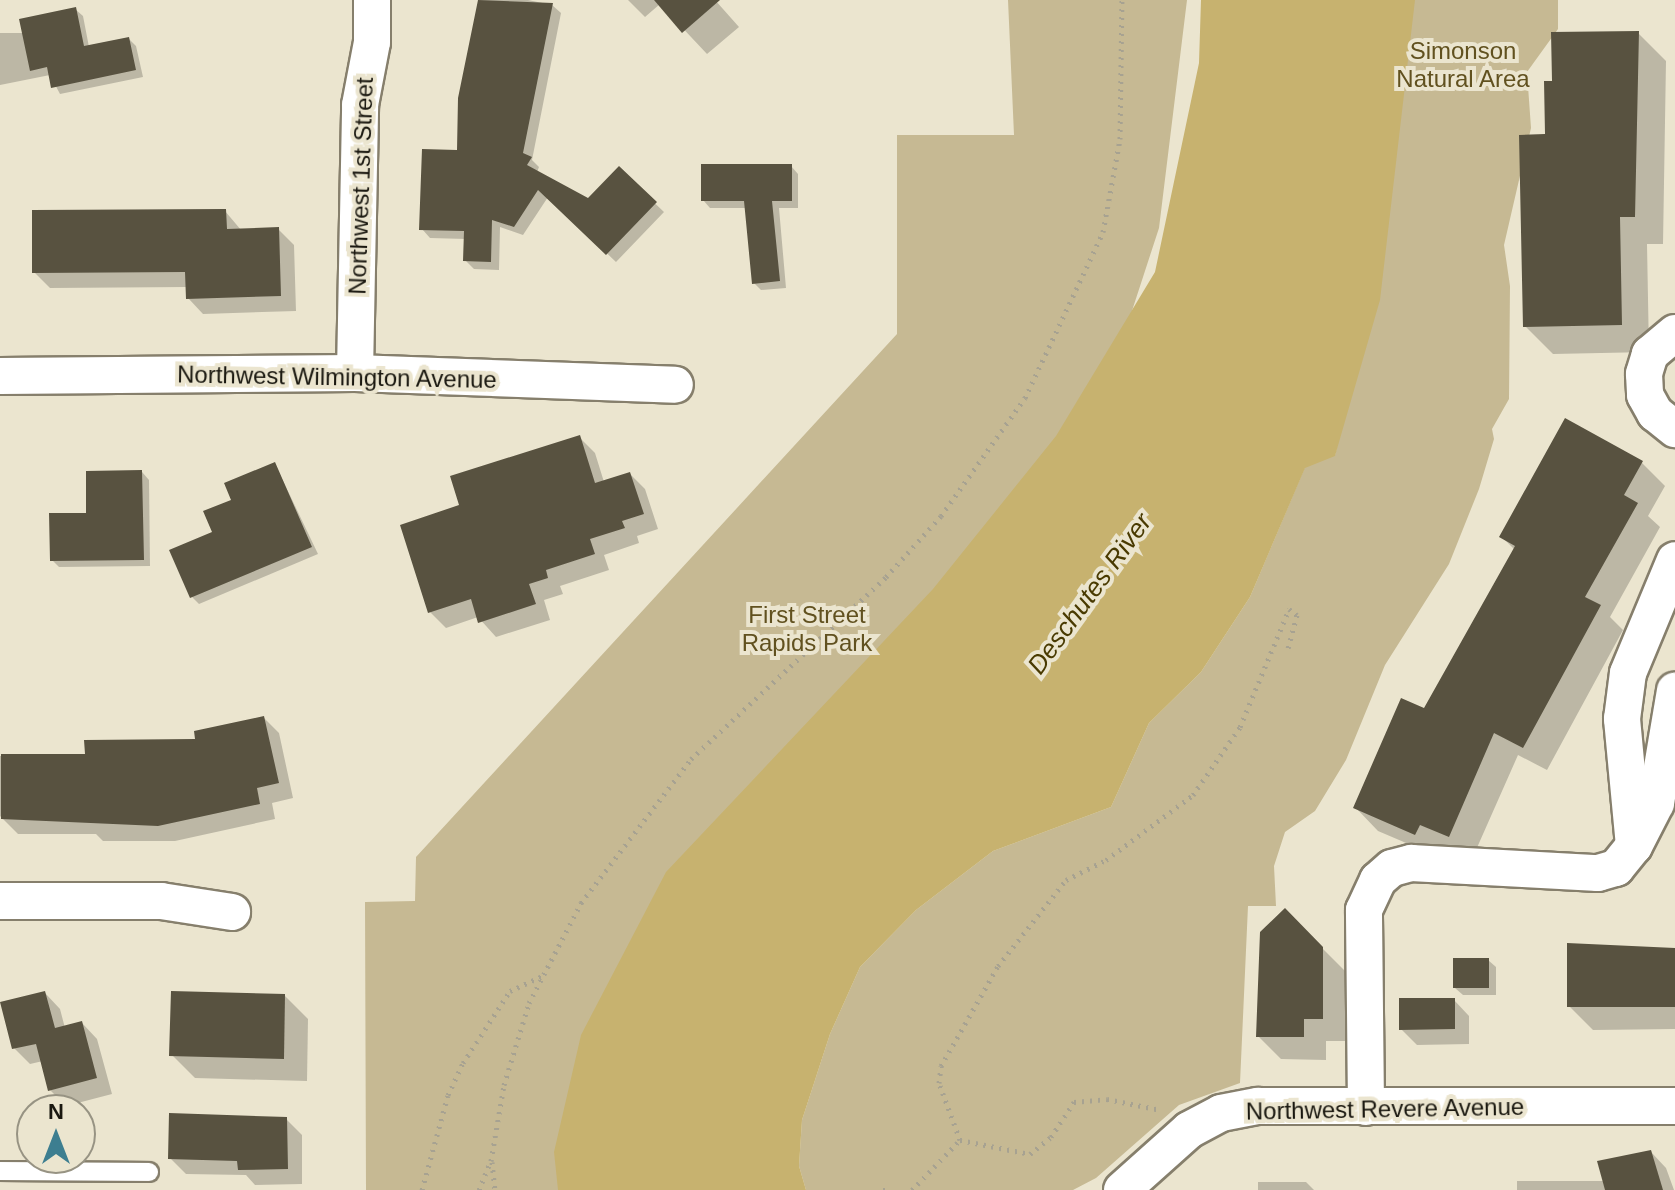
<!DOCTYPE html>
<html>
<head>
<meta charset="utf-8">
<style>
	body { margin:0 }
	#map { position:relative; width:1675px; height:1190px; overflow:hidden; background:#ebe5cf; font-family:Helvetica,sans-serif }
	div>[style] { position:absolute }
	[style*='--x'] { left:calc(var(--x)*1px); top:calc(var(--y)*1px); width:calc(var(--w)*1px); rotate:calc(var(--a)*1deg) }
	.green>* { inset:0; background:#c6b993 }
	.water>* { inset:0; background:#c7b26f }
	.shadow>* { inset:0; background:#0003 }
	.building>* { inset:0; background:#585240 }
	.path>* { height:5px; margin-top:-2.5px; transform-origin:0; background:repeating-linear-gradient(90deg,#a7a291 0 2px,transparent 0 8px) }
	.roads { filter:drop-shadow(2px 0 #867f6c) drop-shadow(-2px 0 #867f6c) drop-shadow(0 2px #867f6c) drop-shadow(0 -2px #867f6c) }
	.lane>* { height:18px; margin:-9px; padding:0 9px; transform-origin:9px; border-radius:9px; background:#fff }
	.street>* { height:36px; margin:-18px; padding:0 18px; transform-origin:18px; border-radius:18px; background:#fff }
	span { translate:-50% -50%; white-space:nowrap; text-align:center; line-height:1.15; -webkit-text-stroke:8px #ebe5cf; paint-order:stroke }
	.park-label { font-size:24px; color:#61511f }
	.street-label { font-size:24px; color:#1a1810 }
	.water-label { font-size:26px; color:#493a01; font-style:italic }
	.north { position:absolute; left:16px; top:1094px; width:80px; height:80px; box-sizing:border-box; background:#ebe5cf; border:2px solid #979383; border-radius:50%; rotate:0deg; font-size:22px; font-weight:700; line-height:32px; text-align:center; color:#1a1810 }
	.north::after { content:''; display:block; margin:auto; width:28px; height:36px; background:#3d7e90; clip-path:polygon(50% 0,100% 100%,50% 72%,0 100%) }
</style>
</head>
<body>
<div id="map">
	<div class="green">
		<div style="clip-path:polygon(1008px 0,1187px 0,1159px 228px,1129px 320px,605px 1190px,366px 1190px,365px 902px,415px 901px,416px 857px,897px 334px,897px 135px,1014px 135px)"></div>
		<div style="clip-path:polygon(1363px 0,1558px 0,1558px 29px,1527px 72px,1531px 128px,1504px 245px,1510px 286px,1509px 399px,1492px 429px,1494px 439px,1479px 489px,1449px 564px,1385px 665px,1346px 760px,1315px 811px,1285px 832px,1274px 866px,1276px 906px,1248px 906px,1240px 1083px,1179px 1105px,1096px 1178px,1073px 1190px,806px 1190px,799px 1166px,802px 1120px,830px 1034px,860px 967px,916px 910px,993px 851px,1111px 807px,1149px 723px,1201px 672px,1250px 597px,1305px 467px,1335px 455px,1350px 395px)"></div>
	</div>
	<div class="water">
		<div style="clip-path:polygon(1201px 0,1415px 0,1380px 300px,1335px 456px,1305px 468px,1250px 597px,1201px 672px,1149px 723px,1111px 807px,993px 851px,916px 910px,860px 967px,830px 1034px,802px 1120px,799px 1166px,806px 1190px,558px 1190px,554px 1152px,581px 1035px,666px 872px,933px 589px,1056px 436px,1155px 272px,1199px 63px)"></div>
	</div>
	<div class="shadow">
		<div style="clip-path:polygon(480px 0,528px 0,552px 5px,561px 13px,532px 160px,539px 167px,537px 172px,589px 201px,619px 169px,664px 212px,616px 262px,548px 197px,523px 235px,500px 227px,499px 270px,474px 269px,465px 260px,466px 239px,430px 238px,422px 229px,459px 152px,460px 98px)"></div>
		<div style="clip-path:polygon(628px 0,715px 0,739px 27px,707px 54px,660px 4px,645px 17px)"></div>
		<div style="clip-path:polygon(75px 9px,83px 16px,89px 47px,129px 39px,136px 46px,143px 77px,60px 94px,50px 75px,0 85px,0 33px,24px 33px)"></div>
		<div style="clip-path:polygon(1638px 33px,1666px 61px,1663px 244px,1647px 244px,1649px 352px,1553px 354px,1525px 326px,1554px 83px)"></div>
		<div style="clip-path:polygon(791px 166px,798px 174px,798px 208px,779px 208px,786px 288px,761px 290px,754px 283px,747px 208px,710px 208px,703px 200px)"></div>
		<div style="clip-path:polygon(225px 211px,241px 230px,278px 229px,294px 245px,296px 311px,203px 314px,188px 298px,187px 287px,50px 288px,34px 272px)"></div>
		<div style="clip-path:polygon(579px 437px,595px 453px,604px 482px,630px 474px,645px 489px,658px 529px,637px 536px,639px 543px,604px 555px,609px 570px,560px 586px,563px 594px,544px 600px,550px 620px,496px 637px,478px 617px,446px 628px,430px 612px,462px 507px)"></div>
		<div style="clip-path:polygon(1642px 463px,1665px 486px,1648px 516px,1660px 527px,1610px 617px,1623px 630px,1547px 770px,1518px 755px,1472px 859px,1443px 847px,1439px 857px,1378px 831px,1355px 807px,1425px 711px,1515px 550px,1502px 537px)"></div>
		<div style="clip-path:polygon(275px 464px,318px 554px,199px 604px,192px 597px,234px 501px)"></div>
		<div style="clip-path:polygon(142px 472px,149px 480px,150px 566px,59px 567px,52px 560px,88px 515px)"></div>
		<div style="clip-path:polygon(264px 718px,279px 733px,293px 798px,272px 803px,275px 819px,175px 841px,103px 841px,96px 834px,18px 834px,0 816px,0 756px,87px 756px,198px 741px)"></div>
		<div style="clip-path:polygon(1285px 911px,1346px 972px,1346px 1041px,1326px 1041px,1326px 1060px,1281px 1059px,1258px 1036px)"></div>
		<div style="clip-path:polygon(1569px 945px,1675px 950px,1675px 1029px,1593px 1030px,1569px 1006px)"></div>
		<div style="clip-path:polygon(1488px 960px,1496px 967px,1496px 995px,1463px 995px,1455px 988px)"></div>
		<div style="clip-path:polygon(45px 993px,60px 1009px,65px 1028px,82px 1023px,97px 1039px,112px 1094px,66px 1106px,50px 1090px,43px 1061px,30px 1064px,14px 1048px)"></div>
		<div style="clip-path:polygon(285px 996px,308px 1019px,307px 1081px,195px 1078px,172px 1055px)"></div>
		<div style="clip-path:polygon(1454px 1000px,1469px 1016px,1469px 1044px,1417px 1045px,1401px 1029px)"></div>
		<div style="clip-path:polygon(286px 1119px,302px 1135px,302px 1184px,255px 1185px,246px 1175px,186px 1174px,170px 1158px)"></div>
		<div style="clip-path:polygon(1651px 1152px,1666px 1168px,1674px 1190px,1517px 1190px,1517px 1181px,1605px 1181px)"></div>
		<div style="clip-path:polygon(1258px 1182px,1306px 1182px,1314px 1190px,1258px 1190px)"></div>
	</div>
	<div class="building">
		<div style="clip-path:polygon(478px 0,553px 3px,523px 153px,532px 157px,527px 165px,588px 198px,619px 166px,657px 202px,606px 255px,538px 190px,514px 227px,492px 220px,491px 262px,463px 261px,464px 231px,419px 230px,422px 149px,457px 150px,458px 98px)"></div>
		<div style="clip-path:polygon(654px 0,720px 0,682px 33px)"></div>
		<div style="clip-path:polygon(76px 7px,84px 46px,129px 37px,136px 70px,51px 88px,47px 67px,30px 71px,19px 19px)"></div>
		<div style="clip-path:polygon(1639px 31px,1635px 217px,1620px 217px,1622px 325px,1523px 327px,1519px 135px,1545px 134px,1544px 81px,1552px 81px,1551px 32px)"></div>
		<div style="clip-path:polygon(701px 164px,792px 164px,792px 201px,772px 201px,780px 281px,752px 284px,744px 201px,701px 201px)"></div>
		<div style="clip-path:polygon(226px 209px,227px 229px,279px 227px,281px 296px,186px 299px,185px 272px,32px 273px,32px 210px)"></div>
		<div style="clip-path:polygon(1565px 418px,1643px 461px,1624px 495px,1638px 503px,1585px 597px,1601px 605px,1523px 748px,1494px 733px,1449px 837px,1420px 825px,1415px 835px,1353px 808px,1401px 698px,1424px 708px,1515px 546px,1499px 537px)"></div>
		<div style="clip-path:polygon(580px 435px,595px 483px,630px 472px,644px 514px,622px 521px,625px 528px,590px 539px,595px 554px,546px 570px,548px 578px,529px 584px,536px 604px,478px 623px,471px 599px,428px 613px,400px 525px,459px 505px,450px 476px)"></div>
		<div style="clip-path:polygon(275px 462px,312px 547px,190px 598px,169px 550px,212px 532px,203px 511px,231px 500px,224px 483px)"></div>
		<div style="clip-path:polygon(142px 470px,144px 560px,50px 561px,49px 513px,86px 513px,86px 471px)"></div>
		<div style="clip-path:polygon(264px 716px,279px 783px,257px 788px,260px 804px,158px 826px,1px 819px,1px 754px,85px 754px,84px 740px,195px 739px,194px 731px)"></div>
		<div style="clip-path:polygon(1285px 908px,1323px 947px,1323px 1019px,1304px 1019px,1304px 1037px,1256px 1037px,1260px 932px)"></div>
		<div style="clip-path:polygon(1567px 943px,1675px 948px,1675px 1007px,1567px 1007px)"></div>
		<div style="clip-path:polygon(1453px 958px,1489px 958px,1489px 988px,1453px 988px)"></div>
		<div style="clip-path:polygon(45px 991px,55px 1028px,82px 1021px,97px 1078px,48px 1091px,36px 1044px,12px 1049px,0 1002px)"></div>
		<div style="clip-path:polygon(171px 991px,285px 994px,284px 1059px,169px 1056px)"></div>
		<div style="clip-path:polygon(1399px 998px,1455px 998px,1455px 1029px,1399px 1030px)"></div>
		<div style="clip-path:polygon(169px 1113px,287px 1117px,288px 1169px,238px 1170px,237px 1161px,168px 1159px)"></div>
		<div style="clip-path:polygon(1651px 1150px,1663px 1190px,1605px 1190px,1597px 1161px)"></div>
	</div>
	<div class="path">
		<div style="--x:960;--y:1140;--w:71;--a:11.3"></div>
		<div style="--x:1030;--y:1154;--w:27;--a:-39"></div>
		<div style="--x:1051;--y:1137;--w:42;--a:-56.7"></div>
		<div style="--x:1074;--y:1102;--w:33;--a:-5"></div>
		<div style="--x:1107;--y:1099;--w:55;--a:11.5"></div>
		<div style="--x:492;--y:1162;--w:28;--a:84"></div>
		<div style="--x:422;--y:1190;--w:98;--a:-74.7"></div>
		<div style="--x:448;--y:1095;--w:35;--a:-65"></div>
		<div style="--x:463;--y:1063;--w:86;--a:-56.9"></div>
		<div style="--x:510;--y:991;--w:35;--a:-25"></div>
		<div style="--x:479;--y:1190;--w:31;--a:-68"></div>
		<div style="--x:491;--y:1161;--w:77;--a:-80.3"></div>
		<div style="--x:504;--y:1085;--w:86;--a:-73"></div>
		<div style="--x:529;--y:1003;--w:113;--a:-62.5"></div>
		<div style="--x:581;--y:903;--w:181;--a:-52.6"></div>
		<div style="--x:691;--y:759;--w:267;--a:-43"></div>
		<div style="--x:886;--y:577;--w:82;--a:-48"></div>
		<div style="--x:941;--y:516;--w:145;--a:-54.6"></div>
		<div style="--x:1025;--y:398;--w:183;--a:-64.8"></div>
		<div style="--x:1103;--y:232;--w:95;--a:-79.6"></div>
		<div style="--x:1120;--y:139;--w:139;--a:-89.2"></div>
		<div style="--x:883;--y:1190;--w:6;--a:0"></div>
		<div style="--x:912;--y:1190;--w:69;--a:-46.2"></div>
		<div style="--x:960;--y:1140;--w:61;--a:-110.2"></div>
		<div style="--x:939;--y:1083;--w:17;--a:-83"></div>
		<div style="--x:941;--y:1066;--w:115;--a:-60.3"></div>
		<div style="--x:998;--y:966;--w:110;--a:-51.7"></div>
		<div style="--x:1066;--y:880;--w:45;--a:-26.6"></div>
		<div style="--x:1106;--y:860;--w:109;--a:-36.8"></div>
		<div style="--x:1193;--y:795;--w:83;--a:-55.3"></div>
		<div style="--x:1240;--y:727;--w:128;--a:-67.4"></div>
		<div style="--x:1289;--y:609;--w:10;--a:37"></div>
		<div style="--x:1297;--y:615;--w:39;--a:105"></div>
	</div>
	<div class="roads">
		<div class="lane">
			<div style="--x:0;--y:1171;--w:149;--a:0.4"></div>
		</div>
		<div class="street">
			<div style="--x:1675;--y:333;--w:33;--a:140"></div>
			<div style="--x:1650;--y:354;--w:21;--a:107"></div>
			<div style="--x:1644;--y:374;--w:21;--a:87"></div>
			<div style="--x:1645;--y:395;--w:21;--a:61"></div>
			<div style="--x:1655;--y:413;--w:26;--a:39"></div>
			<div style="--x:355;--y:373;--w:268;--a:-88.9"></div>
			<div style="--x:360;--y:105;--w:64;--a:-79.2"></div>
			<div style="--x:372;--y:42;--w:42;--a:-90"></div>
			<div style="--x:0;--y:376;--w:355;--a:-0.5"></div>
			<div style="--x:355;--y:373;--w:320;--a:2.1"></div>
			<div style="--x:1634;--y:846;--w:128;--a:-95.4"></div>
			<div style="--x:1622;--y:719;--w:46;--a:-82.6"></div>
			<div style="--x:1628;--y:673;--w:122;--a:-67.4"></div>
			<div style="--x:0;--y:901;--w:161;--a:0"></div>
			<div style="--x:161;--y:901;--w:72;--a:8.8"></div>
			<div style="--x:1366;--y:1107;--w:197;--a:-90.6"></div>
			<div style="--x:1364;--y:910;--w:33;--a:-65"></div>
			<div style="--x:1378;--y:880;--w:18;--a:-41"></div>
			<div style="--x:1392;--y:868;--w:20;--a:-15"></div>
			<div style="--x:1411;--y:863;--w:187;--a:3.1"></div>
			<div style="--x:1598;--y:873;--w:19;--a:-16"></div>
			<div style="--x:1616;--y:868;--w:28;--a:-51"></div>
			<div style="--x:1634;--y:846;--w:48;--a:-62.9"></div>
			<div style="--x:1656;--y:803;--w:114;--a:-80.4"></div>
			<div style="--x:1122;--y:1190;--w:90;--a:-41.8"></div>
			<div style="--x:1189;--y:1130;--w:36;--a:-28"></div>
			<div style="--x:1221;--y:1113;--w:38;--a:-11"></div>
			<div style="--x:1258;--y:1106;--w:417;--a:0"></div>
		</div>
	</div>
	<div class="park-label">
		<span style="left:1463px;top:65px">Simonson<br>Natural Area</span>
		<span style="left:807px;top:629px">First Street<br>Rapids Park</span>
	</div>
	<div class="street-label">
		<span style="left:361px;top:186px;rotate:-88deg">Northwest 1st Street</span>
		<span style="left:337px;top:377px;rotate:1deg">Northwest Wilmington Avenue</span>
		<span style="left:1385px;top:1109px;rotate:-1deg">Northwest Revere Avenue</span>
	</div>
	<div class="water-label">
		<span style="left:1090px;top:594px;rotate:-54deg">Deschutes River</span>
	</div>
	<div class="north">N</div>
</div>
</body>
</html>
